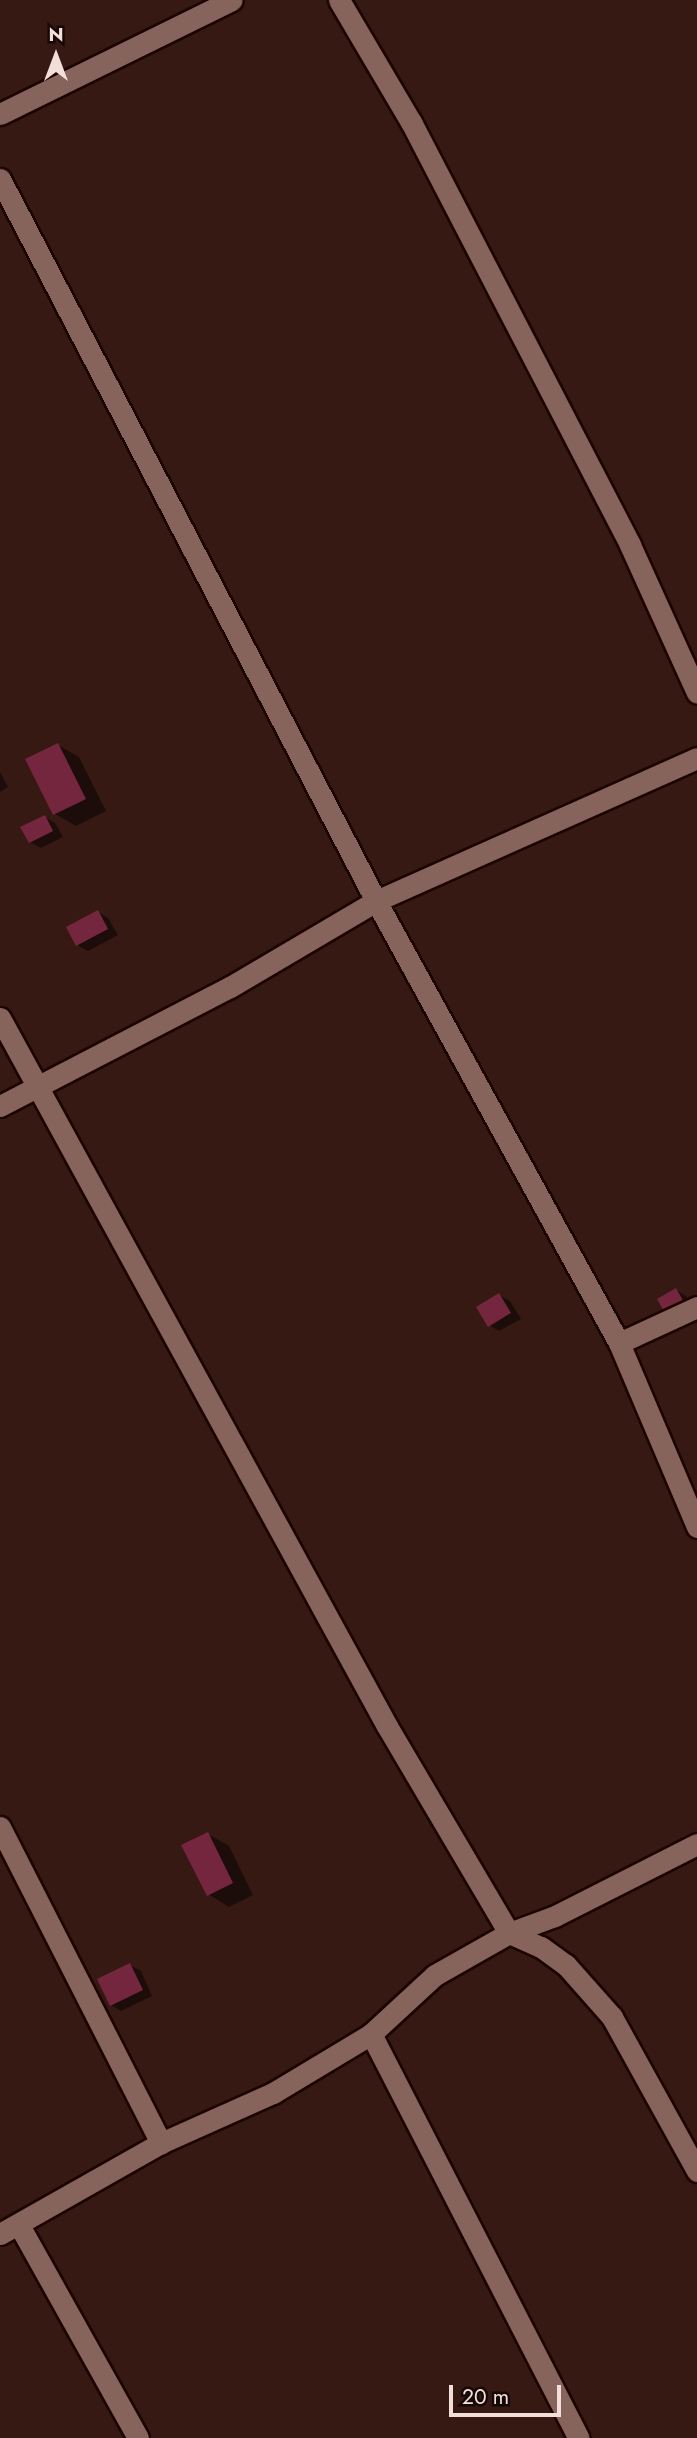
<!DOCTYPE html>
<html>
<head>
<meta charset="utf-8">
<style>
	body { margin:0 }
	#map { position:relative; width:697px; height:2438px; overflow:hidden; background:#361913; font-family:Jost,sans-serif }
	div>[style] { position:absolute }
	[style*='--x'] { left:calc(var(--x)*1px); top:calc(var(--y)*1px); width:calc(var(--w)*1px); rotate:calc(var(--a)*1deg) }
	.shadow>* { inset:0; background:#0007 }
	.building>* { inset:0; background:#75263f }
	.roads { filter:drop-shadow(2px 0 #1c0401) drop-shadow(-2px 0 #1c0401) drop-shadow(0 2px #1c0401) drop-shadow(0 -2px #1c0401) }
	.street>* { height:21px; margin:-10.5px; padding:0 10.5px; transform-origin:10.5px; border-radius:10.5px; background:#86635b }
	span { translate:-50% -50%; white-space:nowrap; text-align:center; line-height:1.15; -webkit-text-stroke:5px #150806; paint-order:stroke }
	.north { position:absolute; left:21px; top:21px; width:70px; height:70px; -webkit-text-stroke:5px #150806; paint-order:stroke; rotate:0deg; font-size:19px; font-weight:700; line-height:28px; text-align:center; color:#f3dfda }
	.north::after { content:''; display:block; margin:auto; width:24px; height:32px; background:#f3dfda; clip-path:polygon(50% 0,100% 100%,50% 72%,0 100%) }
	.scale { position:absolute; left:449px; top:2385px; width:112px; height:32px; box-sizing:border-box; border:4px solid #f3dfda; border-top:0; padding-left:9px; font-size:21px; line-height:24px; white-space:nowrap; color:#f3dfda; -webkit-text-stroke:5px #150806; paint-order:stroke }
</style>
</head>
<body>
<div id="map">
	<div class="shadow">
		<div style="clip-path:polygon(58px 745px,79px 757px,106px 811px,76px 826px,55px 814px)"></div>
		<div style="clip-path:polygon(0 772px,8px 787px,0 792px)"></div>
		<div style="clip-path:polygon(45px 817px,55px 823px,63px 837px,41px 848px,30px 842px)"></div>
		<div style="clip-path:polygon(98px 912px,108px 918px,118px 935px,88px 951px,77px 945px)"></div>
		<div style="clip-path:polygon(676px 1290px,686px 1296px,694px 1310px,667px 1314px)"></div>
		<div style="clip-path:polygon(499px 1295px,510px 1301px,521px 1319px,499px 1331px,489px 1325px)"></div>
		<div style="clip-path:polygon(208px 1834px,229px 1846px,253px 1895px,229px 1907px,208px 1894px)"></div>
		<div style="clip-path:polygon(130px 1965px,141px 1971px,152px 1996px,121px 2011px,111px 2005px)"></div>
	</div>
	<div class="building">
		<div style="clip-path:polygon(58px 743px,86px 799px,53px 815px,25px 759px)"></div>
		<div style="clip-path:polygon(45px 815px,53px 831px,29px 843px,20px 827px)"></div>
		<div style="clip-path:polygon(98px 910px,108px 929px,76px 946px,66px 927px)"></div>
		<div style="clip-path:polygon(676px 1288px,685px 1304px,666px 1315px,657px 1299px)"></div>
		<div style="clip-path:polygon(499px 1293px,511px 1313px,488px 1327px,476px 1307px)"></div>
		<div style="clip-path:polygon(208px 1832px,233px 1883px,207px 1896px,181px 1845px)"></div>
		<div style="clip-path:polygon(130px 1963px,143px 1990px,110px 2006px,97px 1979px)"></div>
	</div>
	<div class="roads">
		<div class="street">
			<div style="--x:339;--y:0;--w:142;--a:59.5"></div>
			<div style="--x:411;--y:122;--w:476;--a:62.6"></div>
			<div style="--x:630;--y:545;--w:162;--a:65.6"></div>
			<div style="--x:0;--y:114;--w:258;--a:-26.2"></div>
			<div style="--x:0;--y:179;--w:814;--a:62.49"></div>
			<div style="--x:376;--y:901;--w:504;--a:61.2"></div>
			<div style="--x:619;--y:1343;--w:200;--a:67"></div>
			<div style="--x:0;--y:1018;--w:807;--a:61.34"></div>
			<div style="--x:387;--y:1726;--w:240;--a:59.5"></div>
			<div style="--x:509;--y:1933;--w:35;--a:24"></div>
			<div style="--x:541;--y:1947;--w:31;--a:36"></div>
			<div style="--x:566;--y:1965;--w:69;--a:48.5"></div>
			<div style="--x:612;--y:2017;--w:176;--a:61.1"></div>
			<div style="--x:0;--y:1106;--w:259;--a:-27.4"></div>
			<div style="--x:230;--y:987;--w:169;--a:-30.5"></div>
			<div style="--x:376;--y:901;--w:351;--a:-24"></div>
			<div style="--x:619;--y:1343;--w:86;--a:-24.8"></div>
			<div style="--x:0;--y:1827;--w:355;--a:63"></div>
			<div style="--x:371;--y:2034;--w:454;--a:62.8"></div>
			<div style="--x:19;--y:2225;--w:244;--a:60.8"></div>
			<div style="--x:0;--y:2234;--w:185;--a:-29.5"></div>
			<div style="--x:161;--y:2143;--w:123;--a:-24.1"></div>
			<div style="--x:273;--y:2093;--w:114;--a:-31"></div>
			<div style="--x:371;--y:2034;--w:87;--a:-42.7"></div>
			<div style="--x:435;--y:1975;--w:85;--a:-29.6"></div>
			<div style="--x:509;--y:1933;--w:49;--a:-20.3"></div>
			<div style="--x:555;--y:1916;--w:159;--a:-26.9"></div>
		</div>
	</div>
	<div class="north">N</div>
	<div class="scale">20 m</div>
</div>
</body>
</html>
